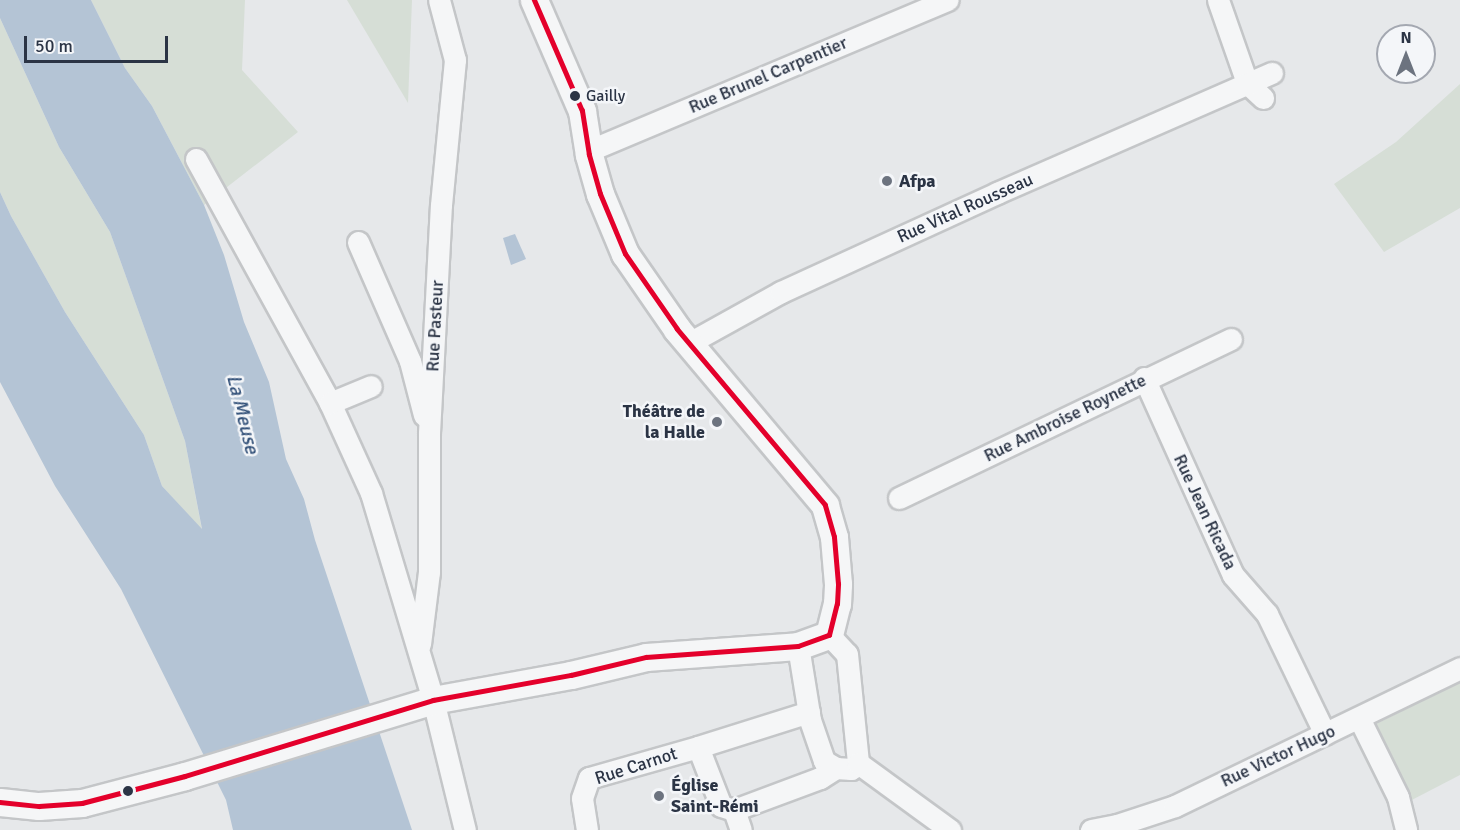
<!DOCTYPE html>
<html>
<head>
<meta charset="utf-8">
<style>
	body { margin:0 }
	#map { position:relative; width:1460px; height:830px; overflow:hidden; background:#e6e8ea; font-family:Signika,sans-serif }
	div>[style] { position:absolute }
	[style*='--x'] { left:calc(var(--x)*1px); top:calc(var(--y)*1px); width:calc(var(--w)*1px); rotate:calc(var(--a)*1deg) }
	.green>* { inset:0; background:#d6ded6 }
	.water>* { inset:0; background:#b4c4d5 }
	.roads { filter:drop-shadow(2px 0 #c4c6c8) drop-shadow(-2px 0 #c4c6c8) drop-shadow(0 2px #c4c6c8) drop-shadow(0 -2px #c4c6c8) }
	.minor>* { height:21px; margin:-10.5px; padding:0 10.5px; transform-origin:10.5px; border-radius:10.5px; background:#f5f6f7 }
	.tertiary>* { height:27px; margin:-13.5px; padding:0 13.5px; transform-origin:13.5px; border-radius:13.5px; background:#f5f6f7 }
	.bus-1>* { height:4.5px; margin:-2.25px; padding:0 2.25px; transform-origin:2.25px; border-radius:2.25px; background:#e4002b }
	.dots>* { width:16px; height:16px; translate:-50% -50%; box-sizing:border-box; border:3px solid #f4f6f9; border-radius:50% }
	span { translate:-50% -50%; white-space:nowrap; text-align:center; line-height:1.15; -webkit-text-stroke:5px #f4f6f9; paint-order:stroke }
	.bus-label { font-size:16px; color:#2b3445 }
	.left { translate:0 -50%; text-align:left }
	.street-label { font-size:18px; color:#2b3445 }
	.poi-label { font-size:18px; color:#2b3445; font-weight:700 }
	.right { translate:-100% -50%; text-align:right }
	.water-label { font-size:20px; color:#34527a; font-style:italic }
	.north { position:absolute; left:1376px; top:24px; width:60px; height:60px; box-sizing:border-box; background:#f4f6f9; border:2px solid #a4a8b1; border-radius:50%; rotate:0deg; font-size:16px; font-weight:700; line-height:24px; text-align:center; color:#2b3445 }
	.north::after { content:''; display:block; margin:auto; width:21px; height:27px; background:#6c737f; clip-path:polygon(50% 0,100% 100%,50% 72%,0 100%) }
	.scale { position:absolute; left:24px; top:36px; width:144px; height:27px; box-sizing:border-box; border:3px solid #2b3445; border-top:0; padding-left:8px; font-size:18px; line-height:21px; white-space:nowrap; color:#2b3445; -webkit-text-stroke:4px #f4f6f9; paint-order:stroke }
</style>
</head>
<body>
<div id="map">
	<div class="green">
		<div style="clip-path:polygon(91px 0,245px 0,242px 70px,298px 132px,204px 205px,152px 106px,125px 68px)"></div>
		<div style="clip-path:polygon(347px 0,412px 0,408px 103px)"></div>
		<div style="clip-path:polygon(0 18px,59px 147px,110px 232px,185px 441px,202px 530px,162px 486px,144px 435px,65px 312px,11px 216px,0 192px)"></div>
		<div style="clip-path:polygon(1460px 84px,1460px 208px,1384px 252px,1334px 184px,1396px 142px)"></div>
		<div style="clip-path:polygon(1460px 682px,1460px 775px,1406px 803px,1370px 727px)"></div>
	</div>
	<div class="water">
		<div style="clip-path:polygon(0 0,91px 0,125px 68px,152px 106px,204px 205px,224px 255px,244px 322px,269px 382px,286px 459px,304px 499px,315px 540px,412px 830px,233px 830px,226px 800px,121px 589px,55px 486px,0 382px,0 192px,11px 216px,65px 312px,144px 435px,162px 486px,202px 529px,185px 441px,110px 232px,59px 147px,0 18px)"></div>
		<div style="clip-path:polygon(515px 234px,526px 259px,511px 265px,503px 238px)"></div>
	</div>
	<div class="roads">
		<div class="minor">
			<div style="--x:1218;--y:0;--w:88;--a:70.7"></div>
			<div style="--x:1247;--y:83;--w:22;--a:43"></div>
			<div style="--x:588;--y:151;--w:390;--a:-22.8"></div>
			<div style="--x:196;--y:159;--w:278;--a:61.2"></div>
			<div style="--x:330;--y:403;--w:99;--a:65.5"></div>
			<div style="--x:371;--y:493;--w:216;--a:73.3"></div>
			<div style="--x:433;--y:700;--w:134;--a:76.2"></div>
			<div style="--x:358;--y:242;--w:130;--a:66.4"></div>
			<div style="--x:410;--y:361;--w:56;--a:75.5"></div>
			<div style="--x:689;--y:343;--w:105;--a:-29"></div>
			<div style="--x:781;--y:292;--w:238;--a:-24.6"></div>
			<div style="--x:997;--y:193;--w:300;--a:-23.6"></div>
			<div style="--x:1144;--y:378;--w:216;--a:65.7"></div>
			<div style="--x:1233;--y:575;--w:52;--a:48.9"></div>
			<div style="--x:1267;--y:614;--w:133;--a:64.2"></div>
			<div style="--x:330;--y:403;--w:44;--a:-22.5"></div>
			<div style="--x:899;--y:498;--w:368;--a:-25.6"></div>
			<div style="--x:829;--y:635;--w:26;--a:47"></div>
			<div style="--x:847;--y:654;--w:110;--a:84.2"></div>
			<div style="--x:420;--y:644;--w:73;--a:-82.9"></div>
			<div style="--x:429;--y:572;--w:139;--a:-90"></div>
			<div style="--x:429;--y:433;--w:228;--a:-87"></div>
			<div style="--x:441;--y:205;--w:146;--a:-84.5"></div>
			<div style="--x:455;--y:60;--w:62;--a:-104.9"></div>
			<div style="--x:798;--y:646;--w:75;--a:80.8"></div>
			<div style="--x:810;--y:720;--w:43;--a:71.1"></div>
			<div style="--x:824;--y:761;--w:14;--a:30"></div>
			<div style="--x:836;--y:768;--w:15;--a:4"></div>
			<div style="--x:851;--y:769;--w:9;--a:-41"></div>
			<div style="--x:809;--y:712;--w:116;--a:162.5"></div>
			<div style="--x:698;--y:747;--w:63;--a:68.7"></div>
			<div style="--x:721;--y:806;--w:14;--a:17"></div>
			<div style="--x:734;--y:810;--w:92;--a:-20.4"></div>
			<div style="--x:820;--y:778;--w:19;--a:-32"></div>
			<div style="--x:1359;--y:718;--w:88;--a:63.7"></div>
			<div style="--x:1398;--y:797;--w:34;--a:76"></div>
			<div style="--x:858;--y:763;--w:114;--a:36.1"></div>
			<div style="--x:734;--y:810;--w:21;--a:71"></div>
			<div style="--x:587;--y:830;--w:32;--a:-99"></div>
			<div style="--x:582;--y:798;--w:21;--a:-71"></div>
			<div style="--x:589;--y:778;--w:113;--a:-15.9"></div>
			<div style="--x:1091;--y:830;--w:26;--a:-11"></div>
			<div style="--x:1117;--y:825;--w:61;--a:-18.1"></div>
			<div style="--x:1175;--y:806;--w:317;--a:-25.8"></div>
		</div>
		<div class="tertiary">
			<div style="--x:0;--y:802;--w:39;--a:6"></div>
			<div style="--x:39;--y:806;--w:43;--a:-4"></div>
			<div style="--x:82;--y:803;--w:106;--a:-14.7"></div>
			<div style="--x:185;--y:776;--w:259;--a:-17"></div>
			<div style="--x:433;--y:700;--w:140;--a:-10.3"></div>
			<div style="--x:571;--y:675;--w:77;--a:-13.5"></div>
			<div style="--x:646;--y:657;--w:152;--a:-4.1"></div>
			<div style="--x:798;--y:646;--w:33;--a:-20"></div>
			<div style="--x:829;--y:635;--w:32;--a:-76"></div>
			<div style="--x:837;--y:604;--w:20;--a:-87"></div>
			<div style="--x:838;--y:584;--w:47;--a:-94.9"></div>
			<div style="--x:834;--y:537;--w:33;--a:-106"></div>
			<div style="--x:825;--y:505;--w:230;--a:-130.1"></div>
			<div style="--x:677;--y:329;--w:91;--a:-124.7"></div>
			<div style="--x:625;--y:254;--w:65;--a:-112.6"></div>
			<div style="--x:600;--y:194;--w:41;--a:-105.8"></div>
			<div style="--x:589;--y:155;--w:45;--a:-99"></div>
			<div style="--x:582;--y:111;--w:121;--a:-113.4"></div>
		</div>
	</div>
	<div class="bus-1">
		<div style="--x:0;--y:802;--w:39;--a:6"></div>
		<div style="--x:39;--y:806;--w:43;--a:-4"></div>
		<div style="--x:82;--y:803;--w:106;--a:-14.7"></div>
		<div style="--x:185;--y:776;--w:259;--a:-17"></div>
		<div style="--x:433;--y:700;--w:140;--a:-10.3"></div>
		<div style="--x:571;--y:675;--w:77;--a:-13.5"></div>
		<div style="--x:646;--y:657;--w:152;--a:-4.1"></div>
		<div style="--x:798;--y:646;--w:33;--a:-20"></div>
		<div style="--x:829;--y:635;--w:32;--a:-76"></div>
		<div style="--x:837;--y:604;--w:20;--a:-87"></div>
		<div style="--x:838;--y:584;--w:47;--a:-94.9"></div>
		<div style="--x:834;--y:537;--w:33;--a:-106"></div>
		<div style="--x:825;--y:505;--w:230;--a:-130.1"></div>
		<div style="--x:677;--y:329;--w:91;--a:-124.7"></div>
		<div style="--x:625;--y:254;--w:65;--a:-112.6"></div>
		<div style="--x:600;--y:194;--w:41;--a:-105.8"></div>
		<div style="--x:589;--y:155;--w:45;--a:-99"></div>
		<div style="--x:582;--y:111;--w:121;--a:-113.4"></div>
	</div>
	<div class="dots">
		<div style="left:575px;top:96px;background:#2b3445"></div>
		<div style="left:887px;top:181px;background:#6c737f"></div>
		<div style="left:717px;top:422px;background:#6c737f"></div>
		<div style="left:128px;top:791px;background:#2b3445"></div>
		<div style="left:659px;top:796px;background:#6c737f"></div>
	</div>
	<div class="bus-label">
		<span class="left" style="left:586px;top:96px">Gailly</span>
	</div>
	<div class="street-label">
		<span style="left:768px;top:75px;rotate:-23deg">Rue Brunel Carpentier</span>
		<span style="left:965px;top:208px;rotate:-24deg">Rue Vital Rousseau</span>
		<span style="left:435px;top:326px;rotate:-87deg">Rue Pasteur</span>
		<span style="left:1065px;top:418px;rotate:-26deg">Rue Ambroise Roynette</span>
		<span style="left:1205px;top:512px;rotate:65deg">Rue Jean Ricada</span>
		<span style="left:1278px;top:756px;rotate:-25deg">Rue Victor Hugo</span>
		<span style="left:636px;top:766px;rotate:-18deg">Rue Carnot</span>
	</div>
	<div class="poi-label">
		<span class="left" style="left:899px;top:181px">Afpa</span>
		<span class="right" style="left:705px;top:422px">Théâtre de<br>la Halle</span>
		<span class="left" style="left:671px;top:796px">Église<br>Saint-Rémi</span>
	</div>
	<div class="water-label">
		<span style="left:243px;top:414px;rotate:76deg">La Meuse</span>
	</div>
	<div class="north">N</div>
	<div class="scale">50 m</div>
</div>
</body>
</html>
